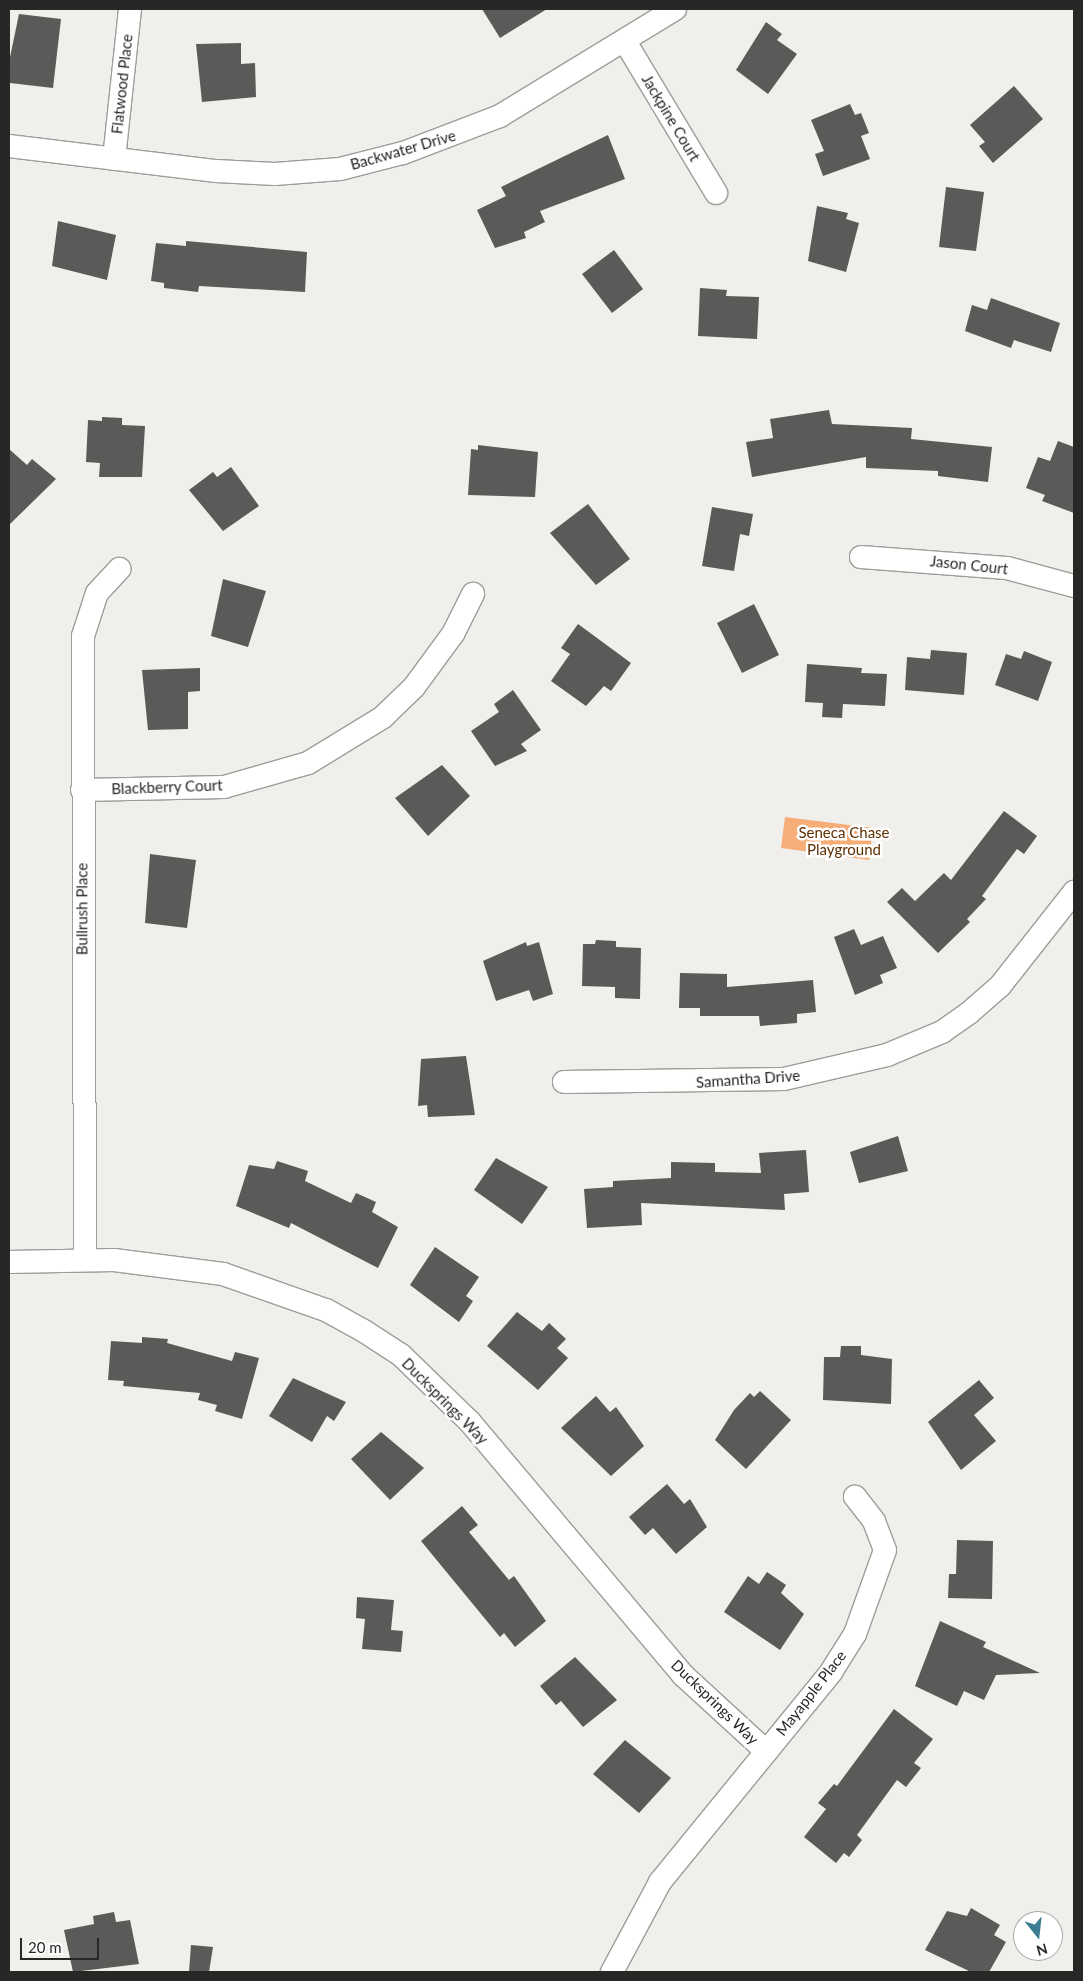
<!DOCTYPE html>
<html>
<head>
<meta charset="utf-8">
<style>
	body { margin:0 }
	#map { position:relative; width:1083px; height:1981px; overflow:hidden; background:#f0efeb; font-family:Lato,sans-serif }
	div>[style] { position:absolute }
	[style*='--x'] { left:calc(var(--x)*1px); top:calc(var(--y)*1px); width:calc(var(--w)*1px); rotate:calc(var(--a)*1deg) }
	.green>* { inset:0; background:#f6ad78 }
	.building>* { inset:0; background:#595b58 }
	.roads { filter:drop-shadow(1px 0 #9d9d99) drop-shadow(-1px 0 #9d9d99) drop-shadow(0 1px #9d9d99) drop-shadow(0 -1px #9d9d99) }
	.minor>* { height:22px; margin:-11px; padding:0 11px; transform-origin:11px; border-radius:11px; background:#fff }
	span { translate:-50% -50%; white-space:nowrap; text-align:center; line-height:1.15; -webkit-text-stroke:5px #fff; paint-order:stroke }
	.street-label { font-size:15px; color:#272726 }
	.park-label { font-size:15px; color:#5f2f00 }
	.frame { position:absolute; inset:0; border:10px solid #272726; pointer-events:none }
	.north { position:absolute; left:1013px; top:1911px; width:50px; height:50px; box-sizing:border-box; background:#fff; border:1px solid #a9a9a8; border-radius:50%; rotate:164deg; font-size:14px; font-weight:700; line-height:20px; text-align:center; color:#272726 }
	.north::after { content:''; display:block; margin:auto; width:18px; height:22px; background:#3d7c91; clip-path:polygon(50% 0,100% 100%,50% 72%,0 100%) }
	.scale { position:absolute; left:20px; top:1938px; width:79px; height:22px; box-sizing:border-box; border:2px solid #272726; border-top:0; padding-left:6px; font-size:15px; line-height:18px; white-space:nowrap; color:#272726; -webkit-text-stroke:4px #fff; paint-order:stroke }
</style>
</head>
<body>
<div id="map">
	<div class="green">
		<div style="clip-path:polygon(785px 817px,873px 828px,869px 860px,781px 848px)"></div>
	</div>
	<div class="building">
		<div style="clip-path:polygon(482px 9px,547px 9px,500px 38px)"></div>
		<div style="clip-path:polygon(19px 14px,61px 19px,53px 88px,10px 83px,9px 62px)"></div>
		<div style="clip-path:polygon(766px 22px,782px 34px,777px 40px,797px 54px,768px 94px,736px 70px)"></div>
		<div style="clip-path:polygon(241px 43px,241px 64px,255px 63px,256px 97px,202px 102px,196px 44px)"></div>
		<div style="clip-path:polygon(1014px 86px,1043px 119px,993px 163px,979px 146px,985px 142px,970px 125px)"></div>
		<div style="clip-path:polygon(850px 104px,855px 115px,861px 113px,869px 133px,861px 136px,870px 159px,823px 176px,815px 154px,824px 151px,811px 120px)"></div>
		<div style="clip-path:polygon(608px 135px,625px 179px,540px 211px,545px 222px,524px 232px,526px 238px,495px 248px,477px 210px,506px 196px,501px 187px)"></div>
		<div style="clip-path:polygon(946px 187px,984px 192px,976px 251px,939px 247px)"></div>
		<div style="clip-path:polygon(817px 206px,848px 213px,846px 219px,859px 223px,846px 272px,808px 261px)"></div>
		<div style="clip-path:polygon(58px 221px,116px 235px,107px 280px,52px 266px)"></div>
		<div style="clip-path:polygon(186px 241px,307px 252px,305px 292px,199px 286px,198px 292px,164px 288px,164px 283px,151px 281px,156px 243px,186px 246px)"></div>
		<div style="clip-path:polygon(614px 250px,643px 289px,612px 313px,582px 274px)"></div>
		<div style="clip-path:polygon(700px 288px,727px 290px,726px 296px,759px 297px,757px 339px,698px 336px)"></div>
		<div style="clip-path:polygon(991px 298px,1060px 323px,1051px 352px,1014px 340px,1011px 348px,965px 331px,972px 305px,987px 310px)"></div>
		<div style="clip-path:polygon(829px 410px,832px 424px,912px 428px,911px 439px,992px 447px,988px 482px,938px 476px,938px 471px,866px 468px,866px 457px,752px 477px,746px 442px,773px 438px,770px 419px)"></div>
		<div style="clip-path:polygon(102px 417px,122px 418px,122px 425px,145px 426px,142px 477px,99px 477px,100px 463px,86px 462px,88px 420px,102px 421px)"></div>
		<div style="clip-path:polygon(1058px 441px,1074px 447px,1074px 513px,1042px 501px,1045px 495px,1026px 488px,1038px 457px,1050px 461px)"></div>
		<div style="clip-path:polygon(478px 445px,538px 452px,535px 497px,468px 495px,471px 449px,478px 450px)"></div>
		<div style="clip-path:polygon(9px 449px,27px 465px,32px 459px,56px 479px,9px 525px)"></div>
		<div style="clip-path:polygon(231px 467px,259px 506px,223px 531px,189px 490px,213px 472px,217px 477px)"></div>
		<div style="clip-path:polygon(588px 504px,630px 559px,596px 585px,550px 533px)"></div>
		<div style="clip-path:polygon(712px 507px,753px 514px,749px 536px,740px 534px,734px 571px,702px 566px)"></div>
		<div style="clip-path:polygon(223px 579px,266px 591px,248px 647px,211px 636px)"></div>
		<div style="clip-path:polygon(754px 604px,779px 655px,742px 673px,717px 623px)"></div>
		<div style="clip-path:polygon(578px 624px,631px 663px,611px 691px,604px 686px,586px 706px,551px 681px,570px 654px,561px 648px)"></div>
		<div style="clip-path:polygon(931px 650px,967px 653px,964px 695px,905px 690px,907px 657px,930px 659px)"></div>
		<div style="clip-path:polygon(1024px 651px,1052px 662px,1038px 701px,995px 685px,1006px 654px,1021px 659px)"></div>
		<div style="clip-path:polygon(807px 664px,862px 668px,861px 673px,887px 674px,885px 706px,843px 704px,842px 718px,822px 717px,823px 703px,805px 702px)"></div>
		<div style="clip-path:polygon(200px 668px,200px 691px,188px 692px,188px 729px,148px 730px,142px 670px)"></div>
		<div style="clip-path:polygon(513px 690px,541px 730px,521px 744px,527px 751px,495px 766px,471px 731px,499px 712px,494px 704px)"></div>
		<div style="clip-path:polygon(442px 765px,470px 796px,428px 836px,395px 798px)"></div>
		<div style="clip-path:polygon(1004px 811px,1037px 836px,1024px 854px,1017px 849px,982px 896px,986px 899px,967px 919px,970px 922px,938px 953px,887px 902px,902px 888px,915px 901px,944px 873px,951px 880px)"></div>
		<div style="clip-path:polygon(150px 854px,196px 860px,187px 928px,145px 923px)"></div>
		<div style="clip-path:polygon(854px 929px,861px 945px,883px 936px,897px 968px,880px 975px,883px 983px,855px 995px,834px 937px)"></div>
		<div style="clip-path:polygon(596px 940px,616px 941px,616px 947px,641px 948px,640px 999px,615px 998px,615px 987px,582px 986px,583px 944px,595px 944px)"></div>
		<div style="clip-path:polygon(526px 942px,527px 946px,539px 942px,553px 994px,533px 1001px,529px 990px,496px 1001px,483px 961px)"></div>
		<div style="clip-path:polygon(680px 973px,727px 974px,727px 987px,813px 980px,816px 1012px,797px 1014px,797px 1023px,760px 1026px,759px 1016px,700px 1016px,700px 1008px,679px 1008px)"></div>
		<div style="clip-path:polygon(466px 1056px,475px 1115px,428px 1117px,427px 1105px,418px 1106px,421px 1059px)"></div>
		<div style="clip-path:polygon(898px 1136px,908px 1171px,859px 1183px,850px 1152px)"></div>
		<div style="clip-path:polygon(806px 1150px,809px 1192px,784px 1194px,785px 1210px,641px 1203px,642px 1225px,587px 1228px,584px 1189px,613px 1187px,613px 1181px,671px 1178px,671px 1162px,715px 1163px,715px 1172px,761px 1173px,759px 1153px)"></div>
		<div style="clip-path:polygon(496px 1158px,548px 1187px,522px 1224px,474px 1190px)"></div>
		<div style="clip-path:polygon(277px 1161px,308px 1171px,305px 1181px,351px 1203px,356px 1193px,376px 1202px,372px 1212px,398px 1227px,378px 1268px,291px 1223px,289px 1228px,236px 1206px,249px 1165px,274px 1169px)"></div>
		<div style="clip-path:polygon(435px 1247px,479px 1277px,466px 1296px,473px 1301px,459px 1322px,410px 1285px)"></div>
		<div style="clip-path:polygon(517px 1312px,542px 1331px,549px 1323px,566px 1339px,557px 1348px,568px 1358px,538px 1390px,487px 1346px)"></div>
		<div style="clip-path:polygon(142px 1337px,168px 1339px,167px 1343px,232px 1361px,235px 1352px,259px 1358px,242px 1419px,215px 1411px,217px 1405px,198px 1400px,200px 1393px,123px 1386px,124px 1381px,108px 1380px,111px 1341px,142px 1343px)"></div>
		<div style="clip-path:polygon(841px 1346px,861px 1346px,861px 1355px,892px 1359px,891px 1404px,823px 1400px,824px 1357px,840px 1357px)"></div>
		<div style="clip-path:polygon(293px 1378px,346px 1402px,334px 1421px,327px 1416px,312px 1442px,269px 1416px)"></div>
		<div style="clip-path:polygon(979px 1380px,994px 1398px,974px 1415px,996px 1441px,961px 1470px,928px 1422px)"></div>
		<div style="clip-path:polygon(760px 1391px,791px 1420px,746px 1469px,715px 1440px,734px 1410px,750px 1393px,754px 1397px)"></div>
		<div style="clip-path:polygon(596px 1396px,610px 1412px,616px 1407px,644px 1446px,611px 1476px,561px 1428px)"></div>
		<div style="clip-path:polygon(381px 1432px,424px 1468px,390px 1500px,351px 1459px)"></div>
		<div style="clip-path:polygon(667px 1484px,684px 1504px,690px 1499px,707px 1527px,676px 1554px,653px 1528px,645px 1535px,629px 1517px)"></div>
		<div style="clip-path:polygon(462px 1506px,478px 1525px,469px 1532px,509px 1580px,514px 1576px,546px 1621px,515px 1647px,504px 1633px,500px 1637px,421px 1541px)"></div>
		<div style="clip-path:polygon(957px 1540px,993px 1541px,992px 1599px,948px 1598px,949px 1574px,956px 1574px)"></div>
		<div style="clip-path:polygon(767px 1572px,786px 1585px,781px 1593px,804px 1614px,780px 1650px,724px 1612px,748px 1576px,759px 1584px)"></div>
		<div style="clip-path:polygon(357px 1597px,394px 1600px,391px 1630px,403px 1631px,401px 1652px,362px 1649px,365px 1619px,356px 1618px)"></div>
		<div style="clip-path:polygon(940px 1621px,986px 1642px,983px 1647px,1040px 1673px,996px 1675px,984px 1700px,964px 1691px,957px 1706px,915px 1686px)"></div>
		<div style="clip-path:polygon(575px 1657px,617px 1700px,583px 1727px,561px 1701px,556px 1705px,540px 1686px)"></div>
		<div style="clip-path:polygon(894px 1709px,933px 1739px,914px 1763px,921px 1768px,906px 1787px,897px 1780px,857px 1835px,862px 1840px,849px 1857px,844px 1853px,836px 1863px,804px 1837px,826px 1809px,818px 1803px,834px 1784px,837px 1786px)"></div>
		<div style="clip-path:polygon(625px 1740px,671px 1778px,639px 1813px,593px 1774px)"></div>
		<div style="clip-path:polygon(971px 1908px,1000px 1925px,994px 1935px,1006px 1942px,989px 1972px,971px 1972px,925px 1950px,947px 1911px,967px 1916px)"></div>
		<div style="clip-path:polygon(114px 1912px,116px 1922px,130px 1920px,139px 1964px,73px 1972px,64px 1930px,94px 1924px,93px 1916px)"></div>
		<div style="clip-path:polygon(191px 1945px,213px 1947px,209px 1972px,189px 1972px)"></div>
	</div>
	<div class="roads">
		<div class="minor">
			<div style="--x:626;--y:43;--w:175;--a:59"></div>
			<div style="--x:9;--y:146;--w:209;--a:6.9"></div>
			<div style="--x:216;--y:171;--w:59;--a:2.9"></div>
			<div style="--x:275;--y:174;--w:65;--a:-4.4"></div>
			<div style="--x:340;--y:169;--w:65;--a:-14.3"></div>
			<div style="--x:403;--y:153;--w:104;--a:-20.9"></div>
			<div style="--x:500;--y:116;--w:205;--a:-31.4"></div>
			<div style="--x:114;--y:159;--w:151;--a:-83.9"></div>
			<div style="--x:861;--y:557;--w:146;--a:4.3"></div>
			<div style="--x:1007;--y:568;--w:69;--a:15"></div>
			<div style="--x:82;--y:790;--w:142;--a:-1.2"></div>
			<div style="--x:224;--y:787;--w:87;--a:-15.9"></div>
			<div style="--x:308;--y:763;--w:88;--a:-31.5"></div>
			<div style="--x:383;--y:717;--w:43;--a:-44.1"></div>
			<div style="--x:414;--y:687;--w:66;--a:-53.7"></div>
			<div style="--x:453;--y:634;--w:45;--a:-63.4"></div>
			<div style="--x:564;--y:1082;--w:220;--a:-0.8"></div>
			<div style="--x:784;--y:1079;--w:106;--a:-13.1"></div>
			<div style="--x:887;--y:1055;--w:60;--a:-22.7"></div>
			<div style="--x:942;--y:1032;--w:33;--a:-35"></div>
			<div style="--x:969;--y:1013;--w:41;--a:-41.1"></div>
			<div style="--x:1000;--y:986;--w:120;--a:-51.8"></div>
			<div style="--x:85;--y:1260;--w:624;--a:-90.18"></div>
			<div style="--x:83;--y:636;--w:45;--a:-72"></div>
			<div style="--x:97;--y:593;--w:33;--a:-47"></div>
			<div style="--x:9;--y:1262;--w:105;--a:-1.1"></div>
			<div style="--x:114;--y:1260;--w:110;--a:7.3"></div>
			<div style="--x:223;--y:1274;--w:109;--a:19.3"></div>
			<div style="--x:326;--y:1310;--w:43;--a:28.9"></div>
			<div style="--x:364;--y:1331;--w:44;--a:33"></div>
			<div style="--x:401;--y:1355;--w:96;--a:44.2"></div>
			<div style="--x:470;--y:1422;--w:331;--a:49.9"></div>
			<div style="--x:683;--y:1675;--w:113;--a:42.5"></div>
			<div style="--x:612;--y:1972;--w:102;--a:-61.9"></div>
			<div style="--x:660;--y:1882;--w:271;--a:-50.8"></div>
			<div style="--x:831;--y:1672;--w:45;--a:-57.7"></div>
			<div style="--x:855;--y:1634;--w:89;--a:-70.3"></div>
			<div style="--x:885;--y:1550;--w:31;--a:-111"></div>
			<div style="--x:874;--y:1521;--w:31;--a:-128"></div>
		</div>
	</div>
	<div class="street-label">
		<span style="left:122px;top:84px;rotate:-84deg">Flatwood Place</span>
		<span style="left:671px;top:118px;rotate:59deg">Jackpine Court</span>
		<span style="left:403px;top:150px;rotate:-16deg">Backwater Drive</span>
		<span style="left:969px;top:565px;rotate:6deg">Jason Court</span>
		<span style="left:167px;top:787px;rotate:-2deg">Blackberry Court</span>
		<span style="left:82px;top:909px;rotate:-90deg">Bullrush Place</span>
		<span style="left:748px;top:1079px;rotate:-4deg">Samantha Drive</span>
		<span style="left:445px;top:1401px;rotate:45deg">Ducksprings Way</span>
		<span style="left:811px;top:1693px;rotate:-52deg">Mayapple Place</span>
		<span style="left:715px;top:1702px;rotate:44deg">Ducksprings Way</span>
	</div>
	<div class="park-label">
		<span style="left:844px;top:841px">Seneca Chase<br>Playground</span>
	</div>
	<div class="frame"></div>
	<div class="north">N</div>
	<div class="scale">20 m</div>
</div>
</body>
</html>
